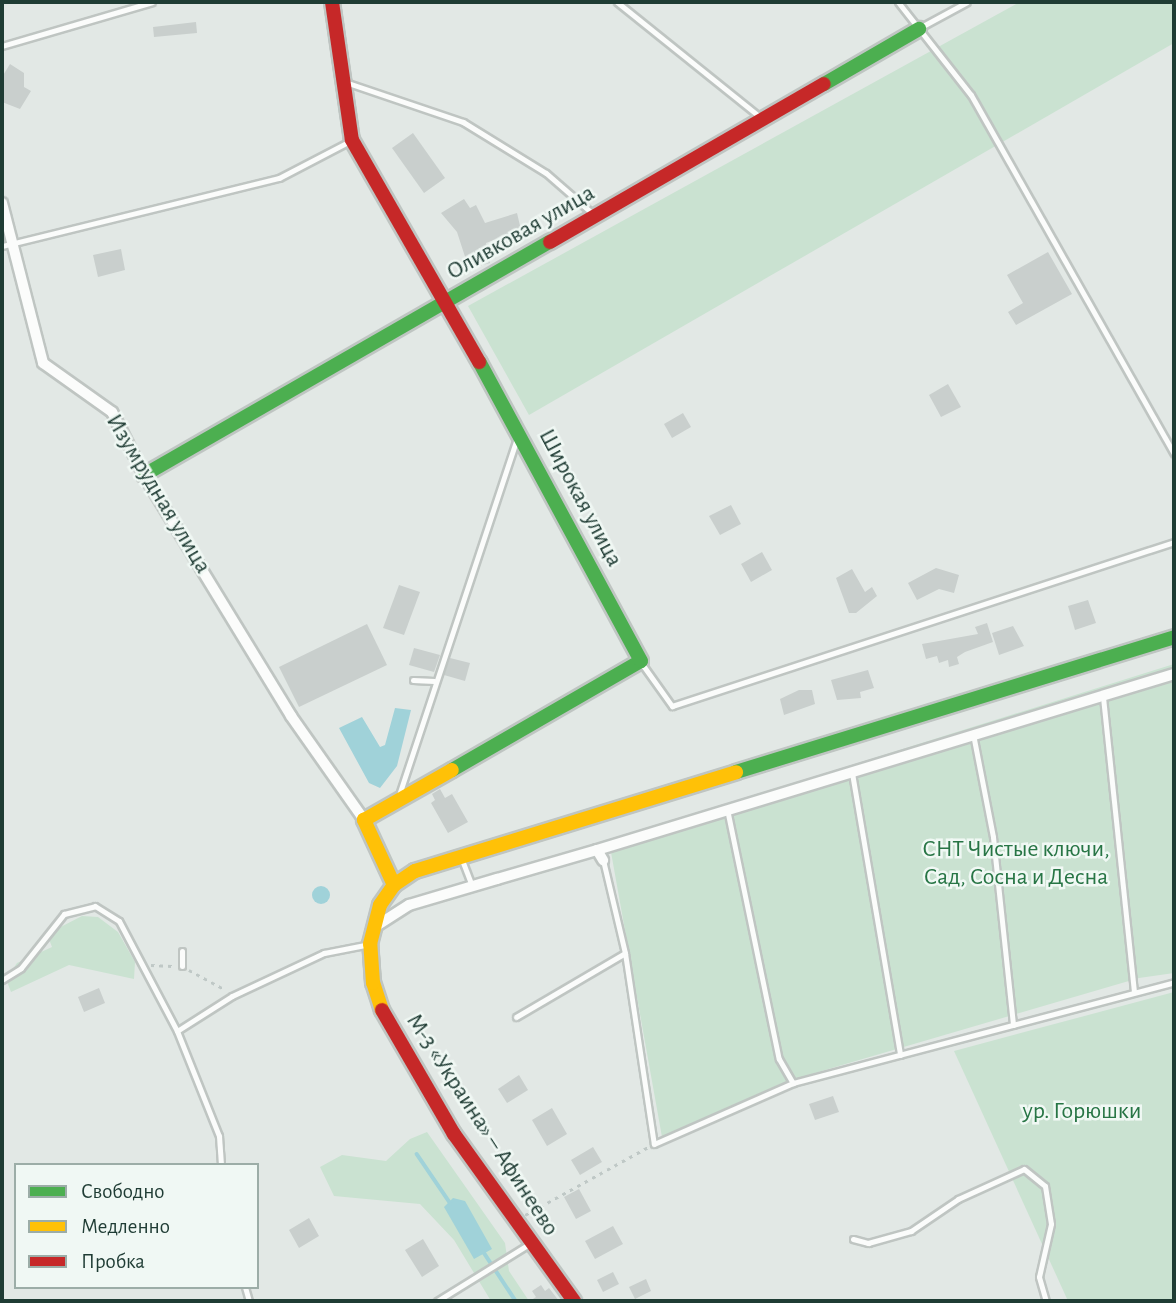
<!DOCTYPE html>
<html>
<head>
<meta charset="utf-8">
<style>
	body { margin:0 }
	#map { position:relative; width:1176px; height:1303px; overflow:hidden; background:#e2e8e5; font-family:"Alegreya Sans",sans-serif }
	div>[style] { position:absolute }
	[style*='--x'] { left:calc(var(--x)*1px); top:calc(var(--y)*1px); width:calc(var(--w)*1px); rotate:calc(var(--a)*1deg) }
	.green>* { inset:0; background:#cae2d1 }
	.water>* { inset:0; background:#a0d2d9 }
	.round { border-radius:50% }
	.stream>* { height:3.5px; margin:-1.75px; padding:0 1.75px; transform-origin:1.75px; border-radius:1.75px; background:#a0d2d9 }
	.building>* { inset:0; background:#c9cfcd }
	.path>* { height:2.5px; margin-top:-1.25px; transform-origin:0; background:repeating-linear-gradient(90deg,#bfc8c6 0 3.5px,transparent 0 8.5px) }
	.roads { filter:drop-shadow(2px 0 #bfc5c2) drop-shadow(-2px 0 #bfc5c2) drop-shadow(0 2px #bfc5c2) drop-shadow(0 -2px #bfc5c2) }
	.lane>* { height:5px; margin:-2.5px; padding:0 2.5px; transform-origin:2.5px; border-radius:2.5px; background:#fbfcfb }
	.street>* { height:10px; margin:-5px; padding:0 5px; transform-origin:5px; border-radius:5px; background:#fbfcfb }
	.fast>* { height:14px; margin:-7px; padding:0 7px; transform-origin:7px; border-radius:7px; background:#4caf50 }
	.slow>* { height:14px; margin:-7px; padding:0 7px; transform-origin:7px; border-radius:7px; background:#ffc107 }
	.jam>* { height:14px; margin:-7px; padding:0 7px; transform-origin:7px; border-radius:7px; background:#c62828 }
	span { translate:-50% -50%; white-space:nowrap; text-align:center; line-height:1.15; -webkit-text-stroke:5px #f0f8f4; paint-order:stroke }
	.street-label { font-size:24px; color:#1f3c34 }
	.park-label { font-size:24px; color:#277545 }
	.frame { position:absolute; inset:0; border:4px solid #1f3c34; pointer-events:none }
	.legend { position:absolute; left:14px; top:1163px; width:245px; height:126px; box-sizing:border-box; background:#f0f8f4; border:2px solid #9cada7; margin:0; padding:9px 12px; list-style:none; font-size:21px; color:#1f3c34 }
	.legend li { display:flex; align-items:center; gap:14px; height:35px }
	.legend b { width:35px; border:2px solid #9cada7 }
</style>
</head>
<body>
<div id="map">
	<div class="green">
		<div style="clip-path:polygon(1020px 2px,1174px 2px,1174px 43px,529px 415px,468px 306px)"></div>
		<div style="clip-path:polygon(1174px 664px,1174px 973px,1139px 978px,791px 1080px,662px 1137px,609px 841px)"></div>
		<div style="clip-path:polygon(82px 916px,98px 917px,118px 932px,135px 962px,134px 979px,69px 965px,11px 992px,6px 979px,17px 963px,52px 947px,47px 934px)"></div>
		<div style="clip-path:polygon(1174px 992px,1174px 1301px,1068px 1301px,954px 1051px)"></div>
		<div style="clip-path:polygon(427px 1132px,505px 1243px,509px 1271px,529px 1301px,491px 1301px,454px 1240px,420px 1204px,334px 1196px,320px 1167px,342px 1155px,386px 1161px,410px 1139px)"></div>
	</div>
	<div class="water">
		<div style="clip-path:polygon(395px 708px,411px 710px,397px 766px,380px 788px,369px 783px,339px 728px,362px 717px,380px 747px,385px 745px)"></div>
		<div class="round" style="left:312px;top:886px;width:18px;height:18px"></div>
		<div style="clip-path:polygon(453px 1198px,465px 1201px,492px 1249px,474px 1259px,444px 1207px)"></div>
	</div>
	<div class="stream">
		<div style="--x:417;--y:1154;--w:60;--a:55.8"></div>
		<div style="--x:483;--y:1251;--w:60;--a:56.6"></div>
	</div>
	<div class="building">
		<div style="clip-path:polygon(196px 22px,197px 33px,154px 37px,153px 27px)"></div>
		<div style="clip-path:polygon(10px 64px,24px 73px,24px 87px,31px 91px,20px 109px,2px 102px,2px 77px)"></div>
		<div style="clip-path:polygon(413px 133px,445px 178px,424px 193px,392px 148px)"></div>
		<div style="clip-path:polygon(464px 199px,470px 208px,476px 205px,485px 223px,517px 213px,521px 230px,486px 243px,490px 263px,469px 269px,457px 232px,441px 213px)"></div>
		<div style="clip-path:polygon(121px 249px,125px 270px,98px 277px,93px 255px)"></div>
		<div style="clip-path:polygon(1048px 252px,1072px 294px,1016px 325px,1008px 312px,1023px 303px,1007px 275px)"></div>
		<div style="clip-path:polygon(948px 384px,961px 407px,941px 417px,929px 395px)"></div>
		<div style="clip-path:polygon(683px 413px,691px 427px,672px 438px,664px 424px)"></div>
		<div style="clip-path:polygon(731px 505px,741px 524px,720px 535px,709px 516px)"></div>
		<div style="clip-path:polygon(762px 552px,772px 570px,751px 582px,741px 564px)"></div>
		<div style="clip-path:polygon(936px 568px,959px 575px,954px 593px,939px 589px,917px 600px,908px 583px)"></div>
		<div style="clip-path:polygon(852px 569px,865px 592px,872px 587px,877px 596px,856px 613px,849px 613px,836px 578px)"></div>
		<div style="clip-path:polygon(399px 585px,420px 592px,404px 635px,383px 628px)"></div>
		<div style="clip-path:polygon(1088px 600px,1096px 623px,1075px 630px,1068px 606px)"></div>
		<div style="clip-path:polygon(987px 623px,993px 642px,965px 652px,957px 657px,959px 664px,949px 667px,948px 660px,939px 663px,937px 656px,926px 659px,922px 644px,978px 634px,975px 627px)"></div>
		<div style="clip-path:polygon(367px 624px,387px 665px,299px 707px,279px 667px)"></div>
		<div style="clip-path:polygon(1013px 626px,1024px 646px,999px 655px,992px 633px)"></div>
		<div style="clip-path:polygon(414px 648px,440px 655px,434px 672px,409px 665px)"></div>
		<div style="clip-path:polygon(450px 658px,470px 663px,465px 681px,444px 675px)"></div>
		<div style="clip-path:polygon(868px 670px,874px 688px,860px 692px,861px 698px,837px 700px,831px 680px)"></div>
		<div style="clip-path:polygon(799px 690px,812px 690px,815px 704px,784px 715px,780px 699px)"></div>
		<div style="clip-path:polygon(440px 789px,445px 798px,452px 794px,468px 822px,448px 833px,431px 803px,435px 800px,432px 794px)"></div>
		<div style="clip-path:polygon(99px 988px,105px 1003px,84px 1012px,78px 997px)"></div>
		<div style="clip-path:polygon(519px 1075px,528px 1090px,507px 1103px,498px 1089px)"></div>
		<div style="clip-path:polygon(833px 1096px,839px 1112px,815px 1120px,809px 1104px)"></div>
		<div style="clip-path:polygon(552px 1108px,567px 1134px,547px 1146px,532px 1120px)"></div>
		<div style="clip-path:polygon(593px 1147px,602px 1162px,580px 1175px,571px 1160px)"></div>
		<div style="clip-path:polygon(579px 1189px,591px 1211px,576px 1219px,564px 1197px)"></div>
		<div style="clip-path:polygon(309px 1218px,319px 1236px,299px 1248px,289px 1230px)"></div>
		<div style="clip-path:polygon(613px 1226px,623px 1244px,595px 1259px,585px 1241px)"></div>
		<div style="clip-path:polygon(423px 1239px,439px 1266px,422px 1277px,405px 1250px)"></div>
		<div style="clip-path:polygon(613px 1272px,619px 1284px,603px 1292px,597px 1280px)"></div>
		<div style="clip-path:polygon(646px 1279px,651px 1291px,635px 1299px,629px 1287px)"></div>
		<div style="clip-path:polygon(541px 1285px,545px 1291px,549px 1288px,559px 1301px,530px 1301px,536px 1297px,532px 1291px)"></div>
	</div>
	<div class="path">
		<div style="--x:151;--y:965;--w:21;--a:3"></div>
		<div style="--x:189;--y:970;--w:42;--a:28.4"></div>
		<div style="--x:525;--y:1215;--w:141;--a:-28.9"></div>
	</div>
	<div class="roads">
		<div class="lane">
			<div style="--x:617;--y:2;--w:184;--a:38.8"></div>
			<div style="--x:898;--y:2;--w:118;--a:51.9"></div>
			<div style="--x:971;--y:95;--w:412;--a:60.5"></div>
			<div style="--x:921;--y:27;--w:52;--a:-28.5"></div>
			<div style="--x:2;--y:46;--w:156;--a:-16.3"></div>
			<div style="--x:345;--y:82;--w:125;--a:18.7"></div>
			<div style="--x:463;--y:122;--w:97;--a:31.6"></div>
			<div style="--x:546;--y:173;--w:62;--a:41.1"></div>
			<div style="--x:2;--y:246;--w:285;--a:-13.8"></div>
			<div style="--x:279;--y:178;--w:82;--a:-27.5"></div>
			<div style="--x:642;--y:664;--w:52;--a:54.5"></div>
			<div style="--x:672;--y:706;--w:528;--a:-18.09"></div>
			<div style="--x:413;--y:680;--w:21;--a:3"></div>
			<div style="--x:1103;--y:697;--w:297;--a:84"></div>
			<div style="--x:973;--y:734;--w:105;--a:79"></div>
			<div style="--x:993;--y:837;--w:189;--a:83.9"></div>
			<div style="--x:852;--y:773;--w:286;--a:80.3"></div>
			<div style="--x:398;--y:798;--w:382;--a:-71.7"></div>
			<div style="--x:727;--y:809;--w:255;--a:78.3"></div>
			<div style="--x:779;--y:1059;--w:28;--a:60"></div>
			<div style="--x:462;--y:860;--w:28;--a:69"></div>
			<div style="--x:603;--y:860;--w:96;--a:76.7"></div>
			<div style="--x:625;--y:953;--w:193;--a:81.4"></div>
			<div style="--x:654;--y:1144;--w:152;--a:-23.7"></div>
			<div style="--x:793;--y:1083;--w:394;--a:-14.8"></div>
			<div style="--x:182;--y:966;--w:15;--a:-90"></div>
			<div style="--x:2;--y:980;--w:22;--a:-32"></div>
			<div style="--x:21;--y:968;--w:69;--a:-51.5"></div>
			<div style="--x:64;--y:914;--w:32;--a:-14"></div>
			<div style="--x:95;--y:906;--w:28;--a:32"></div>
			<div style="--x:119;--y:921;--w:124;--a:62.2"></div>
			<div style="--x:177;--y:1031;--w:113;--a:68.2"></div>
			<div style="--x:219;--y:1136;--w:29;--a:86"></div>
			<div style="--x:516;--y:1017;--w:126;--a:-30.4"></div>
			<div style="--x:177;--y:1031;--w:65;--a:-32.5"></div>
			<div style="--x:232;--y:996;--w:102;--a:-25.1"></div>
			<div style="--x:324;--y:953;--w:47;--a:-11.1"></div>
			<div style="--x:853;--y:1239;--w:16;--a:15"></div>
			<div style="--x:868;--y:1243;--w:45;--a:-15.6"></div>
			<div style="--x:911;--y:1231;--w:57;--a:-34.2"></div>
			<div style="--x:958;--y:1199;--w:72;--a:-24.4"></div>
			<div style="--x:1024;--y:1169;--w:27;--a:39"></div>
			<div style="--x:1045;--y:1186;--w:38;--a:81"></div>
			<div style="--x:1051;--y:1224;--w:54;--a:102.8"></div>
			<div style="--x:1039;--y:1277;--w:25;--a:74"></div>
			<div style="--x:245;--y:1287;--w:15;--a:74"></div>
			<div style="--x:437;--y:1301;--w:108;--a:-31.8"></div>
		</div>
		<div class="street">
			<div style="--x:2;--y:203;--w:165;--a:75.6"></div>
			<div style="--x:43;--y:363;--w:85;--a:35.4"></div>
			<div style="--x:112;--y:412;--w:71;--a:63.1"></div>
			<div style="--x:144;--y:475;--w:282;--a:58.6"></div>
			<div style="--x:291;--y:716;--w:127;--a:54.9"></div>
			<div style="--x:597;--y:850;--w:603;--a:-16.96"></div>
			<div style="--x:373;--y:928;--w:43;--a:-32.6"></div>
			<div style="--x:409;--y:905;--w:92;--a:-16.5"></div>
			<div style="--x:497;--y:879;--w:104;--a:-16.2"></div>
			<div style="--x:597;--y:850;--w:12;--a:59"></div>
		</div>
		<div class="fast">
			<div style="--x:824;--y:84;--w:110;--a:-30.1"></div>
			<div style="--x:144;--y:475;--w:468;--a:-29.9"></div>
			<div style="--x:452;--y:770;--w:218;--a:-30"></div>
			<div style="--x:641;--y:661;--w:340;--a:-118.4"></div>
			<div style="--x:736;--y:772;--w:458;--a:-17.1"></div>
		</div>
		<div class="slow">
			<div style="--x:394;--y:885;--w:72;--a:-114.8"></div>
			<div style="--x:364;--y:820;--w:101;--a:-29.6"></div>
			<div style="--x:382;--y:1010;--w:28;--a:-108"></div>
			<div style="--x:373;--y:983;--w:39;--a:-94"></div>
			<div style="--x:370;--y:944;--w:40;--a:-75.6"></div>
			<div style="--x:380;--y:905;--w:24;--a:-55"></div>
			<div style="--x:394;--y:885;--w:25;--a:-34"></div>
			<div style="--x:415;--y:871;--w:336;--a:-17.1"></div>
		</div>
		<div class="jam">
			<div style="--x:332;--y:2;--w:139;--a:81.8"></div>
			<div style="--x:352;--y:140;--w:256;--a:60.2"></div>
			<div style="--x:550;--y:242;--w:316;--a:-30"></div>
			<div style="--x:382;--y:1010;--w:143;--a:59.9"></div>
			<div style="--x:454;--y:1134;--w:206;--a:54.3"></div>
		</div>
	</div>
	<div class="street-label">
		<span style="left:521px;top:233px;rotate:-30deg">Оливковая улица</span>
		<span style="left:158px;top:494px;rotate:59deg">Изумрудная улица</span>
		<span style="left:580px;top:498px;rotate:62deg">Широкая улица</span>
		<span style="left:482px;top:1125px;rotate:57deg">М-3 «Украина» – Афинеево</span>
	</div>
	<div class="park-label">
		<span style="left:1016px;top:864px">СНТ Чистые ключи,<br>Сад, Сосна и Десна</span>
		<span style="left:1082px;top:1112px">ур. Горюшки</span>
	</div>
	<div class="frame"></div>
	<ul class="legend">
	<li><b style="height:9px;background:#4caf50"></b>Свободно</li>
	<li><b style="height:9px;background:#ffc107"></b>Медленно</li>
	<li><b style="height:9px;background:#c62828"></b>Пробка</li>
	</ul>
</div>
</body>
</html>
